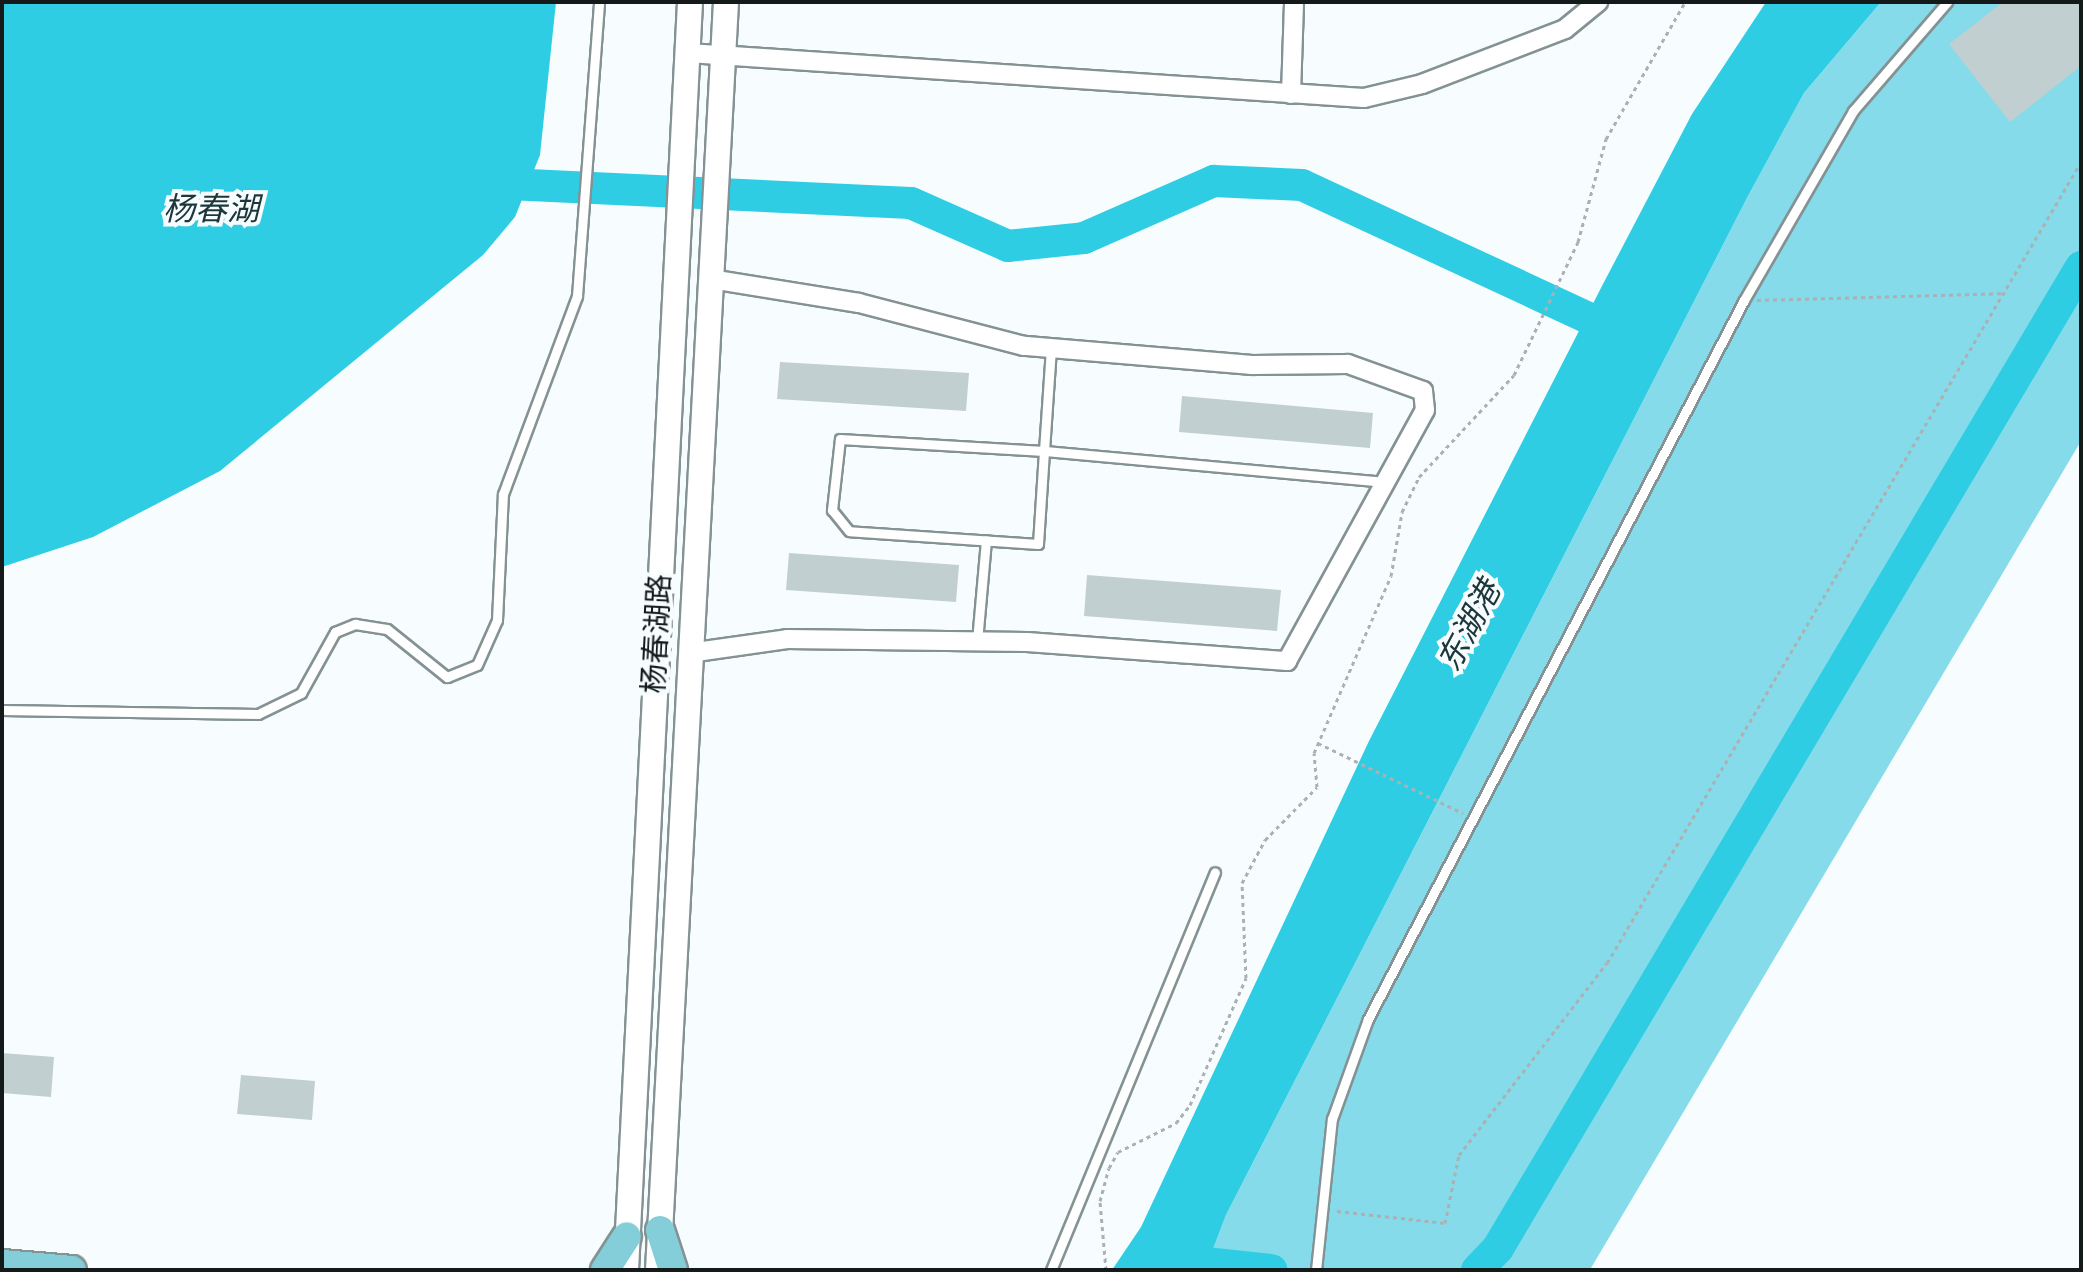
<!DOCTYPE html>
<html>
<head>
<meta charset="utf-8">
<style>
	body { margin:0 }
	#map { position:relative; width:2083px; height:1272px; overflow:hidden; background:#f7fdfe; font-family:"Sofia Sans Condensed","Noto Sans SC",sans-serif }
	div>[style] { position:absolute }
	[style*='--x'] { left:calc(var(--x)*1px); top:calc(var(--y)*1px); width:calc(var(--w)*1px); rotate:calc(var(--a)*1deg) }
	.green>* { inset:0; background:#85dbea }
	.water>* { inset:0; background:#2fcde3 }
	.river>* { height:32px; margin:-16px; padding:0 16px; transform-origin:16px; border-radius:16px; background:#2fcde3 }
	.building>* { inset:0; background:#c1cfd1 }
	.path>* { height:3px; margin-top:-1.5px; transform-origin:0; background:repeating-linear-gradient(90deg,#abb1b2 0 4px,transparent 0 8px) }
	.roads { filter:drop-shadow(2px 0 #849294) drop-shadow(-2px 0 #849294) drop-shadow(0 2px #849294) drop-shadow(0 -2px #849294) }
	.lane>* { height:9px; margin:-4.5px; padding:0 4.5px; transform-origin:4.5px; border-radius:4.5px; background:#fff }
	.street>* { height:18px; margin:-9px; padding:0 9px; transform-origin:9px; border-radius:9px; background:#fff }
	.secondary>* { height:24px; margin:-12px; padding:0 12px; transform-origin:12px; border-radius:12px; background:#fff }
	.primary>* { height:28px; margin:-14px; padding:0 14px; transform-origin:14px; border-radius:14px; background:#83ced9 }
	span { translate:-50% -50%; white-space:nowrap; text-align:center; line-height:1.15; -webkit-text-stroke:8px #f7fdfe; paint-order:stroke }
	.street-label { font-size:30px; color:#14191a }
	.water-label { font-size:32px; color:#1d363a; font-style:italic }
	.frame { position:absolute; inset:0; border:4px solid #14191a; pointer-events:none }
</style>
</head>
<body>
<div id="map">
	<div class="green">
		<div style="clip-path:polygon(1881px 2px,2081px 2px,2081px 441px,1591px 1268px,1205px 1270px,1226px 1215px,1748px 196px,1804px 93px)"></div>
	</div>
	<div class="water">
		<div style="clip-path:polygon(2px 2px,556px 2px,540px 155px,515px 217px,483px 255px,220px 471px,93px 537px,2px 567px)"></div>
		<div style="clip-path:polygon(1766px 2px,1881px 2px,1804px 93px,1748px 196px,1226px 1215px,1205px 1270px,1112px 1270px,1141px 1227px,1369px 741px,1602px 286px,1692px 114px)"></div>
	</div>
	<div class="river">
		<div style="--x:488;--y:183;--w:423;--a:2.7"></div>
		<div style="--x:911;--y:203;--w:106;--a:23.9"></div>
		<div style="--x:1008;--y:246;--w:76;--a:-6"></div>
		<div style="--x:1084;--y:238;--w:142;--a:-23.7"></div>
		<div style="--x:1214;--y:181;--w:88;--a:2.6"></div>
		<div style="--x:1302;--y:185;--w:356;--a:24.9"></div>
		<div style="--x:1168;--y:1259;--w:104;--a:6.1"></div>
		<div style="--x:1477;--y:1270;--w:30;--a:-46"></div>
		<div style="--x:1498;--y:1248;--w:1141;--a:-59.28"></div>
	</div>
	<div class="building">
		<div style="clip-path:polygon(2003px 2px,2081px 2px,2081px 66px,2010px 122px,1949px 44px)"></div>
		<div style="clip-path:polygon(780px 362px,969px 373px,966px 411px,777px 399px)"></div>
		<div style="clip-path:polygon(1182px 396px,1373px 413px,1370px 448px,1179px 432px)"></div>
		<div style="clip-path:polygon(789px 553px,959px 565px,956px 602px,786px 590px)"></div>
		<div style="clip-path:polygon(1087px 575px,1281px 590px,1277px 631px,1084px 616px)"></div>
		<div style="clip-path:polygon(2px 1053px,54px 1057px,51px 1097px,2px 1093px)"></div>
		<div style="clip-path:polygon(241px 1075px,315px 1081px,312px 1120px,237px 1114px)"></div>
	</div>
	<div class="path">
		<div style="--x:1757;--y:300;--w:245;--a:-1.6"></div>
		<div style="--x:1318;--y:743;--w:161;--a:25.8"></div>
		<div style="--x:1337;--y:1211;--w:109;--a:6.3"></div>
		<div style="--x:1445;--y:1223;--w:69;--a:-78.4"></div>
		<div style="--x:1459;--y:1155;--w:242;--a:-52.4"></div>
		<div style="--x:1607;--y:963;--w:931;--a:-59.38"></div>
		<div style="--x:1106;--y:1270;--w:69;--a:-95"></div>
		<div style="--x:1100;--y:1201;--w:34;--a:-75"></div>
		<div style="--x:1109;--y:1168;--w:18;--a:-61"></div>
		<div style="--x:1118;--y:1152;--w:65;--a:-26.6"></div>
		<div style="--x:1176;--y:1123;--w:23;--a:-52"></div>
		<div style="--x:1190;--y:1105;--w:139;--a:-66.2"></div>
		<div style="--x:1246;--y:978;--w:95;--a:-92.4"></div>
		<div style="--x:1242;--y:883;--w:49;--a:-61.9"></div>
		<div style="--x:1265;--y:840;--w:74;--a:-45.5"></div>
		<div style="--x:1317;--y:787;--w:34;--a:-95"></div>
		<div style="--x:1314;--y:753;--w:193;--a:-66.5"></div>
		<div style="--x:1391;--y:576;--w:65;--a:-80.2"></div>
		<div style="--x:1402;--y:512;--w:39;--a:-64"></div>
		<div style="--x:1419;--y:477;--w:139;--a:-47"></div>
		<div style="--x:1514;--y:375;--w:148;--a:-64.3"></div>
		<div style="--x:1578;--y:242;--w:107;--a:-74.8"></div>
		<div style="--x:1606;--y:139;--w:158;--a:-60"></div>
	</div>
	<div class="roads">
		<div class="lane">
			<div style="--x:1051;--y:348;--w:103;--a:93.9"></div>
			<div style="--x:1044;--y:451;--w:93;--a:93.7"></div>
			<div style="--x:1038;--y:544;--w:189;--a:-176.1"></div>
			<div style="--x:849;--y:531;--w:27;--a:-129"></div>
			<div style="--x:832;--y:510;--w:71;--a:-83.6"></div>
			<div style="--x:840;--y:439;--w:204;--a:3.4"></div>
			<div style="--x:1044;--y:451;--w:344;--a:5.2"></div>
			<div style="--x:977;--y:641;--w:101;--a:-84.9"></div>
			<div style="--x:2;--y:710;--w:256;--a:0.9"></div>
			<div style="--x:258;--y:714;--w:48;--a:-26"></div>
			<div style="--x:301;--y:693;--w:70;--a:-60.9"></div>
			<div style="--x:335;--y:632;--w:22;--a:-22"></div>
			<div style="--x:355;--y:624;--w:32;--a:9"></div>
			<div style="--x:387;--y:629;--w:77;--a:38.7"></div>
			<div style="--x:447;--y:677;--w:32;--a:-22"></div>
			<div style="--x:477;--y:665;--w:49;--a:-66"></div>
			<div style="--x:497;--y:620;--w:126;--a:-87.3"></div>
			<div style="--x:503;--y:494;--w:211;--a:-69.5"></div>
			<div style="--x:577;--y:296;--w:295;--a:-85.7"></div>
			<div style="--x:1051;--y:1270;--w:430;--a:-67.6"></div>
			<div style="--x:1316;--y:1270;--w:152;--a:-84"></div>
			<div style="--x:1332;--y:1119;--w:106;--a:-70.2"></div>
			<div style="--x:1368;--y:1019;--w:811;--a:-62.39"></div>
			<div style="--x:1744;--y:300;--w:218;--a:-60"></div>
			<div style="--x:1853;--y:111;--w:144;--a:-49.2"></div>
		</div>
		<div class="street">
			<div style="--x:688;--y:53;--w:677;--a:3.81"></div>
			<div style="--x:1364;--y:98;--w:60;--a:-13.6"></div>
			<div style="--x:1422;--y:84;--w:153;--a:-21"></div>
			<div style="--x:1565;--y:29;--w:43;--a:-39.3"></div>
			<div style="--x:1291;--y:94;--w:92;--a:-88.1"></div>
			<div style="--x:689;--y:653;--w:99;--a:-8.1"></div>
			<div style="--x:787;--y:639;--w:240;--a:0.7"></div>
			<div style="--x:1027;--y:642;--w:261;--a:4.2"></div>
			<div style="--x:1287;--y:661;--w:286;--a:-61.2"></div>
			<div style="--x:1425;--y:410;--w:19;--a:-96"></div>
			<div style="--x:1423;--y:391;--w:80;--a:-160.2"></div>
			<div style="--x:1348;--y:364;--w:96;--a:179.4"></div>
			<div style="--x:1252;--y:365;--w:229;--a:-175.2"></div>
			<div style="--x:1024;--y:346;--w:171;--a:-165.4"></div>
			<div style="--x:859;--y:303;--w:151;--a:-170.8"></div>
		</div>
		<div class="secondary">
			<div style="--x:626;--y:1270;--w:1270;--a:-87.11"></div>
			<div style="--x:658;--y:1270;--w:1270;--a:-86.93"></div>
		</div>
		<div class="primary">
			<div style="--x:660;--y:1230;--w:42;--a:72"></div>
			<div style="--x:2;--y:1264;--w:70;--a:4.9"></div>
			<div style="--x:605;--y:1270;--w:40;--a:-57.1"></div>
		</div>
	</div>
	<div class="street-label">
		<span style="left:658px;top:634px;rotate:-87deg">杨春湖路</span>
	</div>
	<div class="water-label">
		<span style="left:211px;top:211px">杨春湖</span>
		<span style="left:1471px;top:627px;rotate:-62deg">东湖港</span>
	</div>
	<div class="frame"></div>
</div>
</body>
</html>
